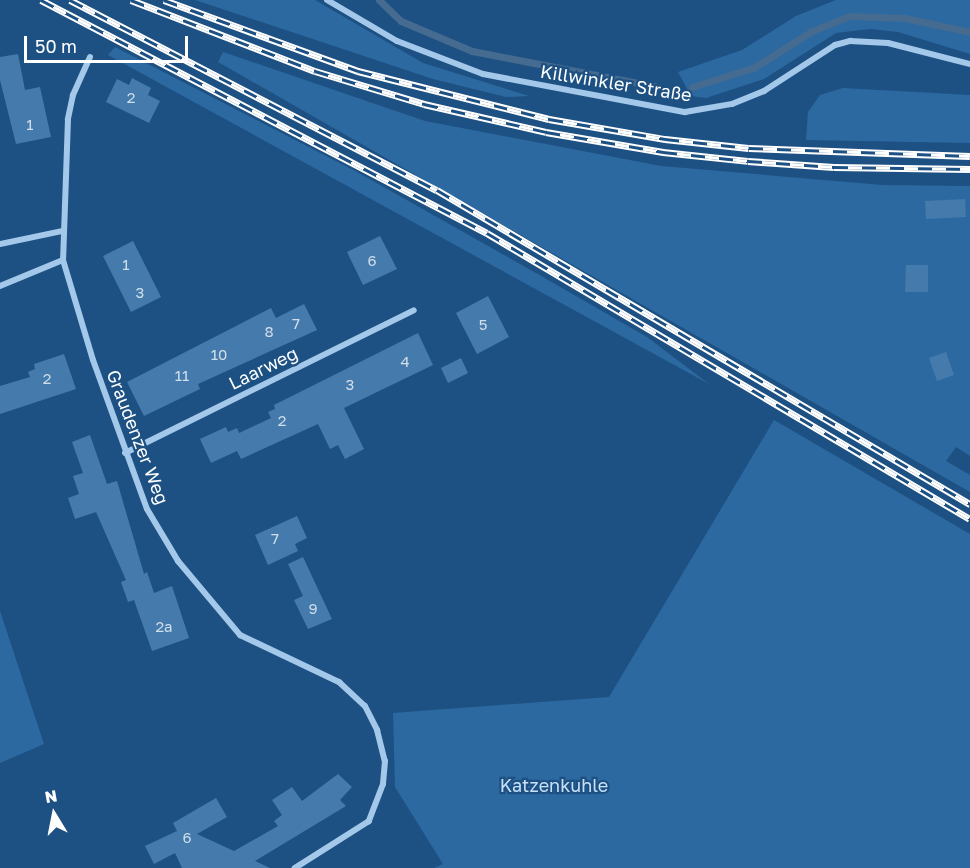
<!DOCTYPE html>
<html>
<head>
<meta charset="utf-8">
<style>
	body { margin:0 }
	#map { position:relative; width:970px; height:868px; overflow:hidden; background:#1d5183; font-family:"Golos Text",sans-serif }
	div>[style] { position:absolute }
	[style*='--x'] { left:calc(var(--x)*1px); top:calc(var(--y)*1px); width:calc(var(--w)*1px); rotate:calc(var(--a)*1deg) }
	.green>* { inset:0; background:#2c69a0 }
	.stream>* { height:7px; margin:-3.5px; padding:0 3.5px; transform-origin:3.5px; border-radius:3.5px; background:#456b90 }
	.building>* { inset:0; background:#457bac }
	.minor>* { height:6px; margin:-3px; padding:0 3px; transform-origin:3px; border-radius:3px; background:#a3c8ea }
	.rail>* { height:7px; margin-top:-3.5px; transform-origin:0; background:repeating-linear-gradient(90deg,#1d5183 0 14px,#fff 0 28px); box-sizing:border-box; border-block:2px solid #fff }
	span { translate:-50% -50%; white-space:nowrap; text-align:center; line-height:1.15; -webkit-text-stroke:4.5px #1d5183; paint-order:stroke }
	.number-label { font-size:15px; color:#d0deea }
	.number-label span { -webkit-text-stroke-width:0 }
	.street-label { font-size:18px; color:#fff }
	.park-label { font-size:18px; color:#c7e1f7 }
	.north { position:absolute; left:24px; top:784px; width:60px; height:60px; -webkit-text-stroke:4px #1d5183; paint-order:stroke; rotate:350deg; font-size:16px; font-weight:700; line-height:24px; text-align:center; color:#fff }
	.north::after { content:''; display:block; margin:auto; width:21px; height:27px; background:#fff; clip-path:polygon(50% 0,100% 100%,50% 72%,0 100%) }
	.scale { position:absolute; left:24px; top:36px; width:164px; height:27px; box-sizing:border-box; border:3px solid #fff; border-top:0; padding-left:8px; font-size:18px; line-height:21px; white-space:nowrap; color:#fff; -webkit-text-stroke:4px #1d5183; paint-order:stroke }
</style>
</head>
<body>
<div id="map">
	<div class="green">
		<div style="clip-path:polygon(195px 0,315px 0,423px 63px,529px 96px,506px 97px,433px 79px)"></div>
		<div style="clip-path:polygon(836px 0,970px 0,970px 54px,898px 32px,870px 29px,836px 33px,764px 79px,706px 98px,691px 96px,678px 72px,742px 50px,796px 16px)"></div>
		<div style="clip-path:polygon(115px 47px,357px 172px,536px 273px,647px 337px,709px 384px,108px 55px)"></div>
		<div style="clip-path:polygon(223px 52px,425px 121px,661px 166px,882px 185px,970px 186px,970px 456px,956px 447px,946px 461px,970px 475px,970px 492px,218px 62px)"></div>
		<div style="clip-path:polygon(843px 88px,970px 95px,970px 143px,806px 140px,808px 112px,820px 95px)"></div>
		<div style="clip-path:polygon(774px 420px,970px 534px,970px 868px,434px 868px,443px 864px,395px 787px,393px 713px,609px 697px)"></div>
		<div style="clip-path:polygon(0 611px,44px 744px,0 763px)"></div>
	</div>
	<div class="stream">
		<div style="--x:379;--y:0;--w:30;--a:44"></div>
		<div style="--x:401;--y:21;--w:77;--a:22.9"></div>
		<div style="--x:472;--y:51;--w:185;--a:10.9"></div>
		<div style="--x:692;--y:87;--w:66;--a:-17.6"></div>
		<div style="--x:755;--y:67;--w:67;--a:-32.3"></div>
		<div style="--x:812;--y:31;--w:40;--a:-22"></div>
		<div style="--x:849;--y:16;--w:56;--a:2"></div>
		<div style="--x:905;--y:18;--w:66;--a:12.2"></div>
	</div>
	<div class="building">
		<div style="clip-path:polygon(18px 54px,25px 90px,40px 87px,51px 137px,16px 144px,0 80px,0 57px)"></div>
		<div style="clip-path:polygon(132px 78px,151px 88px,148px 95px,160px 101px,149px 123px,106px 102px,117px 79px,129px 85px)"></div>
		<div style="clip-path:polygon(965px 199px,966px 217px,926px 219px,925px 201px)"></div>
		<div style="clip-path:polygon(380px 236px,397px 269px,363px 285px,347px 252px)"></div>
		<div style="clip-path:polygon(133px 241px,161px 297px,131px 312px,103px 256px)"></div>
		<div style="clip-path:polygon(906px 265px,928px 265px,928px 292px,905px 292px)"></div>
		<div style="clip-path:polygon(488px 296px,509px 337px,477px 354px,456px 313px)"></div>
		<div style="clip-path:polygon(304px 304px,317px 330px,198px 384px,200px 389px,144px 416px,127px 382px,271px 308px,276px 318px)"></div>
		<div style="clip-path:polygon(418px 333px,433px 365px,344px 408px,364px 449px,345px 459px,338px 445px,330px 449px,318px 424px,241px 459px,237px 451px,211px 463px,200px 439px,226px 427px,228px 432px,237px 428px,239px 433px,271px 418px,268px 412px,275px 409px,274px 405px)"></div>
		<div style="clip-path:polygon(946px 352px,954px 375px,937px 381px,929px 358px)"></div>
		<div style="clip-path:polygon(64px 354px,76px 389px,0 414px,0 386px,30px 377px,28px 372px,35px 369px,34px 364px)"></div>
		<div style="clip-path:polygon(461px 358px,468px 373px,448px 383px,441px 368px)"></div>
		<div style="clip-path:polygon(90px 435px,107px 484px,117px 481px,144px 574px,147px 572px,154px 593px,172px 586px,189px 638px,152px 651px,134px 600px,128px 602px,121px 582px,126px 580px,96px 512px,75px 519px,68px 498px,79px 494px,73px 476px,83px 473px,72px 442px)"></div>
		<div style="clip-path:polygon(297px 516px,307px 538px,295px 544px,298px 551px,268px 565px,255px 535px)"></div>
		<div style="clip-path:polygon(303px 557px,332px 619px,308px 629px,294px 600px,303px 596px,288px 564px)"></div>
		<div style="clip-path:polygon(338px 774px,352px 787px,340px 800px,346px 806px,255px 861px,270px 868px,182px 868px,175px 853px,154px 864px,145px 846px,177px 831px,173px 823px,216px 798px,227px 817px,197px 834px,234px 851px,278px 826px,274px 821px,282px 815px,272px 800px,292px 787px,302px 801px)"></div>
	</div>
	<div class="minor">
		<div style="--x:327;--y:0;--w:81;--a:30.4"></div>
		<div style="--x:397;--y:41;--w:92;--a:21"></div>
		<div style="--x:483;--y:74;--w:206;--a:10.7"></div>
		<div style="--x:685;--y:112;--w:48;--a:-9.7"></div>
		<div style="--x:732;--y:104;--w:35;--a:-22"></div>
		<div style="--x:764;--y:91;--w:85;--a:-32.9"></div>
		<div style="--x:835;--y:45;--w:16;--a:-15"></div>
		<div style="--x:850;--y:41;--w:38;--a:3"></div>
		<div style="--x:888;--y:43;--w:85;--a:14.4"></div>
		<div style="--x:90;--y:57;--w:42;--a:114.1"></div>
		<div style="--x:73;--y:95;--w:25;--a:102"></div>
		<div style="--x:68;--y:119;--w:141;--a:92"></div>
		<div style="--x:63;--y:260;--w:104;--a:73.3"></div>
		<div style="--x:93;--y:360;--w:158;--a:70.1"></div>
		<div style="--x:147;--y:509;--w:61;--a:59.2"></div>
		<div style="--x:178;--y:561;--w:97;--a:50"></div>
		<div style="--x:240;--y:635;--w:110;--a:25.4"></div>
		<div style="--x:339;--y:682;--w:35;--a:43"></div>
		<div style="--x:365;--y:706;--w:27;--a:63"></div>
		<div style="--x:377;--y:730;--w:32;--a:76"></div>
		<div style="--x:385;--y:761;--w:23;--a:95"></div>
		<div style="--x:383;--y:784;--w:40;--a:111"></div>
		<div style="--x:369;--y:821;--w:88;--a:147.6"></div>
		<div style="--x:0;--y:244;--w:63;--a:-11.8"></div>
		<div style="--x:0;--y:286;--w:68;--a:-22.4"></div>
		<div style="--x:125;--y:453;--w:322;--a:-26.3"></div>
	</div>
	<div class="rail">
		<div style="--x:41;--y:0;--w:503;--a:27.58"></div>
		<div style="--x:487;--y:233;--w:561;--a:30.63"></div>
		<div style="--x:70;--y:0;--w:413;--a:27.4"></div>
		<div style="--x:437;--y:190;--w:619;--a:30.5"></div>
		<div style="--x:131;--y:0;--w:197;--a:21.1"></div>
		<div style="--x:315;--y:71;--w:114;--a:16.8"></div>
		<div style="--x:424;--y:104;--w:125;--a:12.9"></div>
		<div style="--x:546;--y:132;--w:119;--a:9.7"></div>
		<div style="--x:663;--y:152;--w:85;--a:6"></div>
		<div style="--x:748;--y:161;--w:86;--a:4"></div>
		<div style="--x:834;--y:167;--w:136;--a:0.8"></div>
		<div style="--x:164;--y:0;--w:207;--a:20.1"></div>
		<div style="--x:358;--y:71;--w:197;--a:14.1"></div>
		<div style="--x:549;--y:119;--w:118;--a:9.8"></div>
		<div style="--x:665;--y:139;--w:84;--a:6.1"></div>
		<div style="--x:749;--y:148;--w:221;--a:2.1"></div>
	</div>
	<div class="number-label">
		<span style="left:131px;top:98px">2</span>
		<span style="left:30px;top:125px">1</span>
		<span style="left:372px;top:261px">6</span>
		<span style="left:126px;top:265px">1</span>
		<span style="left:140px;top:293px">3</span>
		<span style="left:296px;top:324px">7</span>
		<span style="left:483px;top:325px">5</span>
		<span style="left:269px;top:332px">8</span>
		<span style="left:219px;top:355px">10</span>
		<span style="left:405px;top:362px">4</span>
		<span style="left:182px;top:376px">11</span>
		<span style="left:47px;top:379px">2</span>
		<span style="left:350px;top:385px">3</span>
		<span style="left:282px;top:421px">2</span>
		<span style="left:275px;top:539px">7</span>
		<span style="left:313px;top:609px">9</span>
		<span style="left:164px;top:627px">2a</span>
		<span style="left:187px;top:838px">6</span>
	</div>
	<div class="street-label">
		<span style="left:616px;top:83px;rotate:9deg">Killwinkler Straße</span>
		<span style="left:263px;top:368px;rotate:-26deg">Laarweg</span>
		<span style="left:138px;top:437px;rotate:69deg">Graudenzer Weg</span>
	</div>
	<div class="park-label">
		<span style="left:554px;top:785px">Katzenkuhle</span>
	</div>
	<div class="north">N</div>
	<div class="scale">50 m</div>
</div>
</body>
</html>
